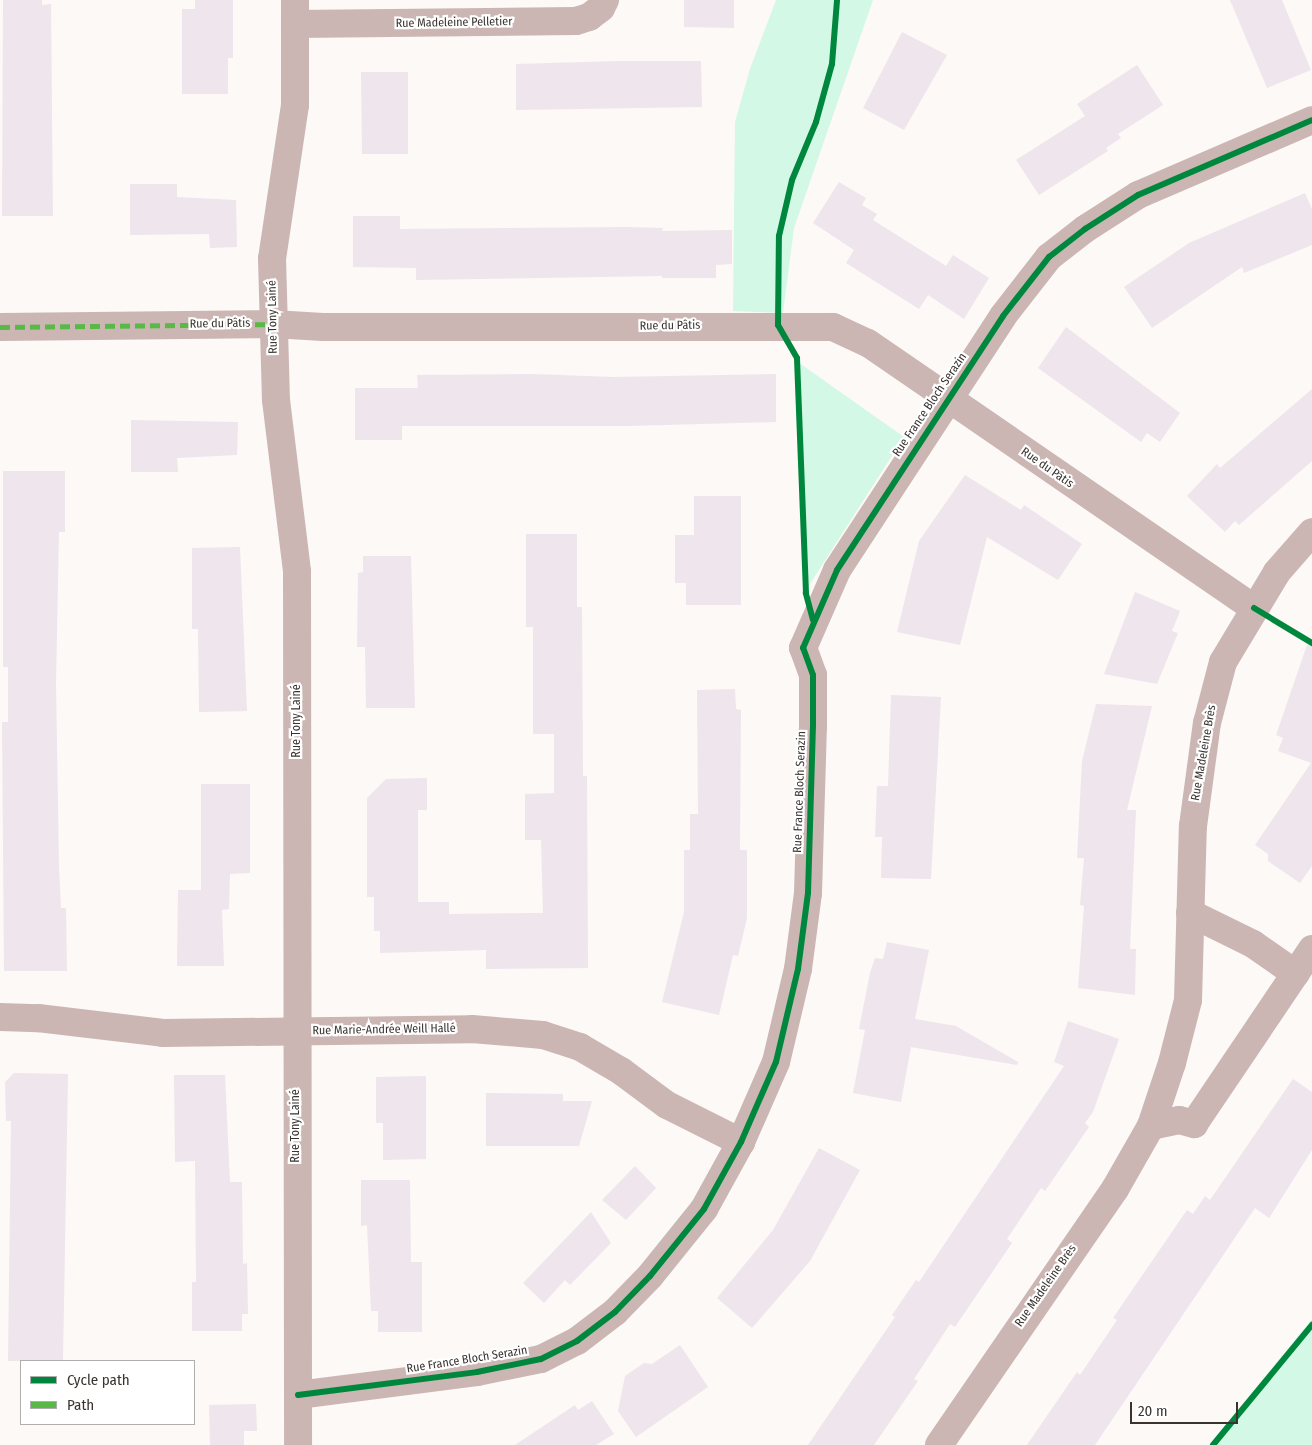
<!DOCTYPE html>
<html>
<head>
<meta charset="utf-8">
<style>
	body { margin:0 }
	#map { position:relative; width:1312px; height:1445px; overflow:hidden; background:#fcf9f7; font-family:"Fira Sans Condensed",sans-serif }
	div>[style] { position:absolute }
	[style*='--x'] { left:calc(var(--x)*1px); top:calc(var(--y)*1px); width:calc(var(--w)*1px); rotate:calc(var(--a)*1deg) }
	.green>* { inset:0; background:#d3f8e5 }
	.building>* { inset:0; background:#efe5ec }
	.minor>* { height:28px; margin:-14px; padding:0 14px; transform-origin:14px; border-radius:14px; background:#cbb6b4 }
	.quiet>* { height:5px; margin-top:-2.5px; transform-origin:0; background:repeating-linear-gradient(90deg,#58b947 0 10px,transparent 0 15px) }
	.cycleway>* { height:6px; margin:-3px; padding:0 3px; transform-origin:3px; border-radius:3px; background:#00873e }
	span { translate:-50% -50%; white-space:nowrap; text-align:center; line-height:1.15; -webkit-text-stroke:4.5px #fff; paint-order:stroke }
	.street-label { font-size:12px; color:#393430 }
	.legend { position:absolute; left:20px; top:1360px; width:175px; height:65px; box-sizing:border-box; background:#fff; border:1px solid #b0aeac; margin:0; padding:6px 9px; list-style:none; font-size:15px; color:#393430 }
	.legend li { display:flex; align-items:center; gap:10px; height:25px }
	.legend b { width:25px; border:1px solid #b0aeac }
	.scale { position:absolute; left:1130px; top:1402px; width:108px; height:22px; box-sizing:border-box; border:2px solid #393430; border-top:0; padding-left:6px; font-size:15px; line-height:18px; white-space:nowrap; color:#393430; -webkit-text-stroke:4px #fff; paint-order:stroke }
</style>
</head>
<body>
<div id="map">
	<div class="green">
		<div style="clip-path:polygon(776px 0,873px 0,794px 228px,783px 313px,733px 311px,735px 122px,750px 69px)"></div>
		<div style="clip-path:polygon(795px 360px,904px 437px,808px 587px,804px 584px)"></div>
		<div style="clip-path:polygon(1312px 1319px,1312px 1445px,1209px 1445px)"></div>
	</div>
	<div class="building">
		<div style="clip-path:polygon(3px 0,42px 0,42px 5px,51px 4px,53px 216px,2px 216px)"></div>
		<div style="clip-path:polygon(195px 0,233px 0,233px 58px,228px 58px,228px 94px,182px 94px,182px 9px,195px 9px)"></div>
		<div style="clip-path:polygon(684px 0,734px 0,734px 28px,684px 27px)"></div>
		<div style="clip-path:polygon(1230px 0,1282px 0,1311px 70px,1267px 88px)"></div>
		<div style="clip-path:polygon(902px 32px,947px 55px,904px 130px,863px 108px)"></div>
		<div style="clip-path:polygon(619px 61px,701px 61px,702px 107px,516px 110px,516px 64px)"></div>
		<div style="clip-path:polygon(1137px 65px,1163px 105px,1118px 134px,1121px 138px,1106px 148px,1108px 151px,1039px 195px,1016px 160px,1085px 116px,1077px 104px)"></div>
		<div style="clip-path:polygon(361px 72px,408px 72px,408px 154px,362px 154px)"></div>
		<div style="clip-path:polygon(839px 182px,866px 198px,862px 205px,877px 214px,873px 220px,946px 266px,953px 255px,989px 278px,964px 319px,928px 295px,919px 309px,846px 263px,854px 250px,813px 223px)"></div>
		<div style="clip-path:polygon(130px 184px,177px 184px,177px 197px,236px 200px,237px 247px,210px 248px,209px 234px,130px 235px)"></div>
		<div style="clip-path:polygon(1305px 193px,1312px 209px,1312px 245px,1244px 273px,1242px 267px,1152px 328px,1124px 287px,1189px 243px)"></div>
		<div style="clip-path:polygon(353px 216px,400px 216px,400px 229px,627px 227px,663px 228px,662px 231px,732px 230px,732px 264px,716px 265px,716px 278px,662px 278px,662px 276px,416px 280px,416px 268px,353px 267px)"></div>
		<div style="clip-path:polygon(1066px 327px,1180px 413px,1160px 442px,1147px 433px,1141px 442px,1038px 368px)"></div>
		<div style="clip-path:polygon(531px 374px,614px 377px,776px 374px,776px 422px,628px 426px,402px 426px,402px 440px,355px 440px,355px 388px,418px 388px,417px 375px)"></div>
		<div style="clip-path:polygon(1312px 389px,1312px 461px,1239px 525px,1235px 521px,1225px 532px,1187px 496px,1217px 464px,1220px 468px)"></div>
		<div style="clip-path:polygon(131px 420px,238px 422px,237px 455px,177px 458px,178px 472px,131px 472px)"></div>
		<div style="clip-path:polygon(3px 471px,65px 471px,65px 532px,59px 532px,56px 682px,59px 867px,61px 908px,66px 908px,67px 971px,4px 971px,2px 722px,8px 722px,8px 667px,3px 667px)"></div>
		<div style="clip-path:polygon(965px 475px,1021px 510px,1024px 505px,1082px 544px,1058px 580px,987px 537px,960px 645px,897px 632px,919px 541px)"></div>
		<div style="clip-path:polygon(694px 496px,741px 496px,741px 605px,686px 605px,686px 583px,675px 583px,675px 535px,694px 535px)"></div>
		<div style="clip-path:polygon(526px 534px,577px 534px,577px 607px,582px 607px,583px 776px,587px 776px,588px 968px,486px 969px,486px 950px,380px 953px,380px 931px,374px 931px,374px 897px,367px 897px,367px 798px,386px 779px,427px 778px,427px 810px,418px 810px,418px 902px,449px 902px,449px 914px,543px 913px,541px 840px,525px 840px,525px 794px,554px 793px,554px 734px,533px 734px,533px 627px,526px 627px)"></div>
		<div style="clip-path:polygon(240px 547px,247px 711px,199px 712px,198px 629px,192px 629px,192px 548px)"></div>
		<div style="clip-path:polygon(363px 556px,411px 556px,415px 708px,366px 708px,365px 647px,357px 647px,358px 573px,363px 572px)"></div>
		<div style="clip-path:polygon(1135px 592px,1180px 611px,1172px 631px,1178px 633px,1157px 684px,1104px 674px)"></div>
		<div style="clip-path:polygon(1307px 645px,1312px 646px,1312px 866px,1300px 883px,1268px 861px,1268px 854px,1255px 845px,1311px 763px,1278px 751px,1283px 738px,1276px 735px)"></div>
		<div style="clip-path:polygon(735px 689px,736px 709px,741px 710px,740px 850px,747px 850px,747px 918px,738px 956px,733px 955px,719px 1015px,662px 1002px,684px 912px,684px 850px,690px 850px,690px 814px,698px 814px,697px 690px)"></div>
		<div style="clip-path:polygon(891px 695px,941px 697px,931px 879px,881px 878px,882px 837px,875px 837px,877px 786px,888px 786px)"></div>
		<div style="clip-path:polygon(1096px 704px,1152px 706px,1127px 810px,1136px 810px,1130px 949px,1136px 949px,1135px 995px,1078px 988px,1084px 906px,1080px 905px,1084px 858px,1077px 858px,1082px 761px)"></div>
		<div style="clip-path:polygon(201px 784px,250px 784px,250px 873px,230px 874px,229px 909px,222px 910px,224px 966px,177px 966px,178px 890px,201px 890px)"></div>
		<div style="clip-path:polygon(887px 942px,929px 950px,915px 1019px,956px 1026px,1018px 1062px,1017px 1065px,911px 1047px,901px 1102px,853px 1093px,865px 1030px,859px 1029px,870px 973px,875px 958px,883px 959px)"></div>
		<div style="clip-path:polygon(1068px 1021px,1119px 1039px,1093px 1112px,1085px 1123px,1089px 1127px,1045px 1191px,1041px 1188px,1007px 1239px,1012px 1243px,955px 1327px,950px 1324px,914px 1379px,918px 1381px,874px 1445px,808px 1445px,895px 1317px,892px 1315px,916px 1280px,919px 1282px,1064px 1066px,1054px 1062px)"></div>
		<div style="clip-path:polygon(14px 1073px,68px 1074px,63px 1361px,8px 1361px,11px 1121px,6px 1121px,5px 1082px)"></div>
		<div style="clip-path:polygon(174px 1075px,225px 1075px,230px 1182px,242px 1182px,243px 1264px,247px 1263px,248px 1314px,242px 1314px,242px 1331px,192px 1331px,192px 1282px,196px 1282px,195px 1161px,175px 1162px)"></div>
		<div style="clip-path:polygon(426px 1076px,426px 1159px,383px 1160px,383px 1123px,376px 1123px,376px 1077px)"></div>
		<div style="clip-path:polygon(1293px 1079px,1312px 1092px,1312px 1150px,1269px 1218px,1255px 1208px,1095px 1445px,1027px 1445px,1077px 1372px,1080px 1375px,1117px 1320px,1113px 1318px,1187px 1210px,1193px 1214px,1205px 1196px,1210px 1200px)"></div>
		<div style="clip-path:polygon(486px 1093px,563px 1094px,563px 1101px,592px 1101px,579px 1146px,486px 1146px)"></div>
		<div style="clip-path:polygon(819px 1148px,860px 1170px,810px 1261px,752px 1328px,717px 1298px,773px 1230px)"></div>
		<div style="clip-path:polygon(635px 1166px,656px 1188px,626px 1220px,602px 1200px)"></div>
		<div style="clip-path:polygon(361px 1180px,410px 1180px,411px 1262px,422px 1262px,422px 1332px,378px 1332px,378px 1311px,371px 1311px,367px 1225px,361px 1226px)"></div>
		<div style="clip-path:polygon(591px 1212px,611px 1243px,570px 1285px,565px 1280px,544px 1303px,523px 1283px)"></div>
		<div style="clip-path:polygon(680px 1345px,708px 1387px,636px 1437px,618px 1411px,625px 1376px,644px 1363px,652px 1364px)"></div>
		<div style="clip-path:polygon(592px 1401px,614px 1434px,596px 1445px,515px 1445px,575px 1405px,578px 1410px)"></div>
		<div style="clip-path:polygon(256px 1404px,257px 1431px,244px 1431px,244px 1445px,210px 1445px,209px 1405px)"></div>
	</div>
	<div class="minor">
		<div style="--x:295;--y:0;--w:105;--a:90"></div>
		<div style="--x:295;--y:105;--w:155;--a:98.5"></div>
		<div style="--x:272;--y:258;--w:142;--a:88.4"></div>
		<div style="--x:276;--y:400;--w:173;--a:83"></div>
		<div style="--x:297;--y:572;--w:873;--a:89.93"></div>
		<div style="--x:295;--y:24;--w:281;--a:-0.6"></div>
		<div style="--x:576;--y:21;--w:14;--a:-17"></div>
		<div style="--x:589;--y:17;--w:15;--a:-37"></div>
		<div style="--x:601;--y:8;--w:9;--a:-63"></div>
		<div style="--x:0;--y:327;--w:273;--a:-0.6"></div>
		<div style="--x:273;--y:324;--w:50;--a:3.4"></div>
		<div style="--x:323;--y:327;--w:510;--a:0"></div>
		<div style="--x:833;--y:327;--w:38;--a:25"></div>
		<div style="--x:868;--y:343;--w:468;--a:34.5"></div>
		<div style="--x:1190;--y:913;--w:70;--a:26.2"></div>
		<div style="--x:1253;--y:944;--w:52;--a:34.9"></div>
		<div style="--x:0;--y:1017;--w:38;--a:2"></div>
		<div style="--x:38;--y:1018;--w:126;--a:6.8"></div>
		<div style="--x:163;--y:1033;--w:309;--a:-0.7"></div>
		<div style="--x:472;--y:1029;--w:71;--a:4.8"></div>
		<div style="--x:543;--y:1035;--w:39;--a:18"></div>
		<div style="--x:580;--y:1047;--w:48;--a:30.3"></div>
		<div style="--x:621;--y:1071;--w:57;--a:36.5"></div>
		<div style="--x:667;--y:1105;--w:83;--a:26.6"></div>
		<div style="--x:1151;--y:1126;--w:29;--a:-12"></div>
		<div style="--x:1179;--y:1120;--w:16;--a:15"></div>
		<div style="--x:1194;--y:1124;--w:211;--a:-56"></div>
		<div style="--x:298;--y:1395;--w:180;--a:-7.3"></div>
		<div style="--x:477;--y:1372;--w:65;--a:-11.5"></div>
		<div style="--x:541;--y:1359;--w:40;--a:-26.6"></div>
		<div style="--x:577;--y:1341;--w:48;--a:-37.3"></div>
		<div style="--x:615;--y:1312;--w:50;--a:-45.8"></div>
		<div style="--x:650;--y:1276;--w:86;--a:-51.1"></div>
		<div style="--x:704;--y:1209;--w:77;--a:-61.1"></div>
		<div style="--x:741;--y:1142;--w:87;--a:-66.4"></div>
		<div style="--x:776;--y:1062;--w:96;--a:-76.7"></div>
		<div style="--x:798;--y:969;--w:77;--a:-82.5"></div>
		<div style="--x:808;--y:893;--w:166;--a:-88.3"></div>
		<div style="--x:813;--y:727;--w:52;--a:-90"></div>
		<div style="--x:813;--y:675;--w:29;--a:-110"></div>
		<div style="--x:803;--y:648;--w:85;--a:-66.4"></div>
		<div style="--x:837;--y:570;--w:303;--a:-56.8"></div>
		<div style="--x:1003;--y:316;--w:75;--a:-52.1"></div>
		<div style="--x:1049;--y:257;--w:46;--a:-37.9"></div>
		<div style="--x:1085;--y:229;--w:63;--a:-32.7"></div>
		<div style="--x:1138;--y:195;--w:189;--a:-23.3"></div>
		<div style="--x:939;--y:1445;--w:311;--a:-55.5"></div>
		<div style="--x:1115;--y:1189;--w:73;--a:-60.3"></div>
		<div style="--x:1151;--y:1126;--w:66;--a:-71.6"></div>
		<div style="--x:1172;--y:1063;--w:65;--a:-75.7"></div>
		<div style="--x:1188;--y:1000;--w:174;--a:-88.4"></div>
		<div style="--x:1193;--y:826;--w:104;--a:-82.3"></div>
		<div style="--x:1207;--y:723;--w:63;--a:-75.3"></div>
		<div style="--x:1223;--y:662;--w:105;--a:-59"></div>
		<div style="--x:1277;--y:572;--w:53;--a:-48.8"></div>
	</div>
	<div class="quiet">
		<div style="--x:0;--y:327;--w:273;--a:-0.6"></div>
	</div>
	<div class="cycleway">
		<div style="--x:1254;--y:608;--w:68;--a:31.1"></div>
		<div style="--x:813;--y:620;--w:28;--a:-105"></div>
		<div style="--x:806;--y:593;--w:235;--a:-92.2"></div>
		<div style="--x:797;--y:358;--w:38;--a:-120"></div>
		<div style="--x:778;--y:325;--w:89;--a:-89.4"></div>
		<div style="--x:779;--y:236;--w:57;--a:-76.9"></div>
		<div style="--x:792;--y:180;--w:63;--a:-67.5"></div>
		<div style="--x:816;--y:122;--w:60;--a:-74.6"></div>
		<div style="--x:832;--y:64;--w:64;--a:-85.5"></div>
		<div style="--x:298;--y:1395;--w:180;--a:-7.3"></div>
		<div style="--x:477;--y:1372;--w:65;--a:-11.5"></div>
		<div style="--x:541;--y:1359;--w:40;--a:-26.6"></div>
		<div style="--x:577;--y:1341;--w:48;--a:-37.3"></div>
		<div style="--x:615;--y:1312;--w:50;--a:-45.8"></div>
		<div style="--x:650;--y:1276;--w:86;--a:-51.1"></div>
		<div style="--x:704;--y:1209;--w:77;--a:-61.1"></div>
		<div style="--x:741;--y:1142;--w:87;--a:-66.4"></div>
		<div style="--x:776;--y:1062;--w:96;--a:-76.7"></div>
		<div style="--x:798;--y:969;--w:77;--a:-82.5"></div>
		<div style="--x:808;--y:893;--w:166;--a:-88.3"></div>
		<div style="--x:813;--y:727;--w:52;--a:-90"></div>
		<div style="--x:813;--y:675;--w:29;--a:-110"></div>
		<div style="--x:803;--y:648;--w:85;--a:-66.4"></div>
		<div style="--x:837;--y:570;--w:303;--a:-56.8"></div>
		<div style="--x:1003;--y:316;--w:75;--a:-52.1"></div>
		<div style="--x:1049;--y:257;--w:46;--a:-37.9"></div>
		<div style="--x:1085;--y:229;--w:63;--a:-32.7"></div>
		<div style="--x:1138;--y:195;--w:189;--a:-23.3"></div>
		<div style="--x:1213;--y:1445;--w:156;--a:-50.5"></div>
	</div>
	<div class="street-label">
		<span style="left:454px;top:23px;rotate:-1deg">Rue Madeleine Pelletier</span>
		<span style="left:273px;top:317px;rotate:-91deg">Rue Tony Lainé</span>
		<span style="left:220px;top:324px;rotate:-1deg">Rue du Pâtis</span>
		<span style="left:670px;top:326px;rotate:-1deg">Rue du Pâtis</span>
		<span style="left:930px;top:405px;rotate:-56deg">Rue France Bloch Serazin</span>
		<span style="left:1047px;top:468px;rotate:35deg">Rue du Pâtis</span>
		<span style="left:297px;top:721px;rotate:-90deg">Rue Tony Lainé</span>
		<span style="left:1204px;top:753px;rotate:-80deg">Rue Madeleine Brès</span>
		<span style="left:800px;top:792px;rotate:-88deg">Rue France Bloch Serazin</span>
		<span style="left:384px;top:1030px;rotate:-1deg">Rue Marie-Andrée Weill Hallé</span>
		<span style="left:296px;top:1126px;rotate:-90deg">Rue Tony Lainé</span>
		<span style="left:1046px;top:1286px;rotate:-55deg">Rue Madeleine Brès</span>
		<span style="left:467px;top:1360px;rotate:-9deg">Rue France Bloch Serazin</span>
	</div>
	<ul class="legend">
	<li><b style="height:6px;background:#00873e"></b>Cycle path</li>
	<li><b style="height:6px;background:#58b947"></b>Path</li>
	</ul>
	<div class="scale">20 m</div>
</div>
</body>
</html>
